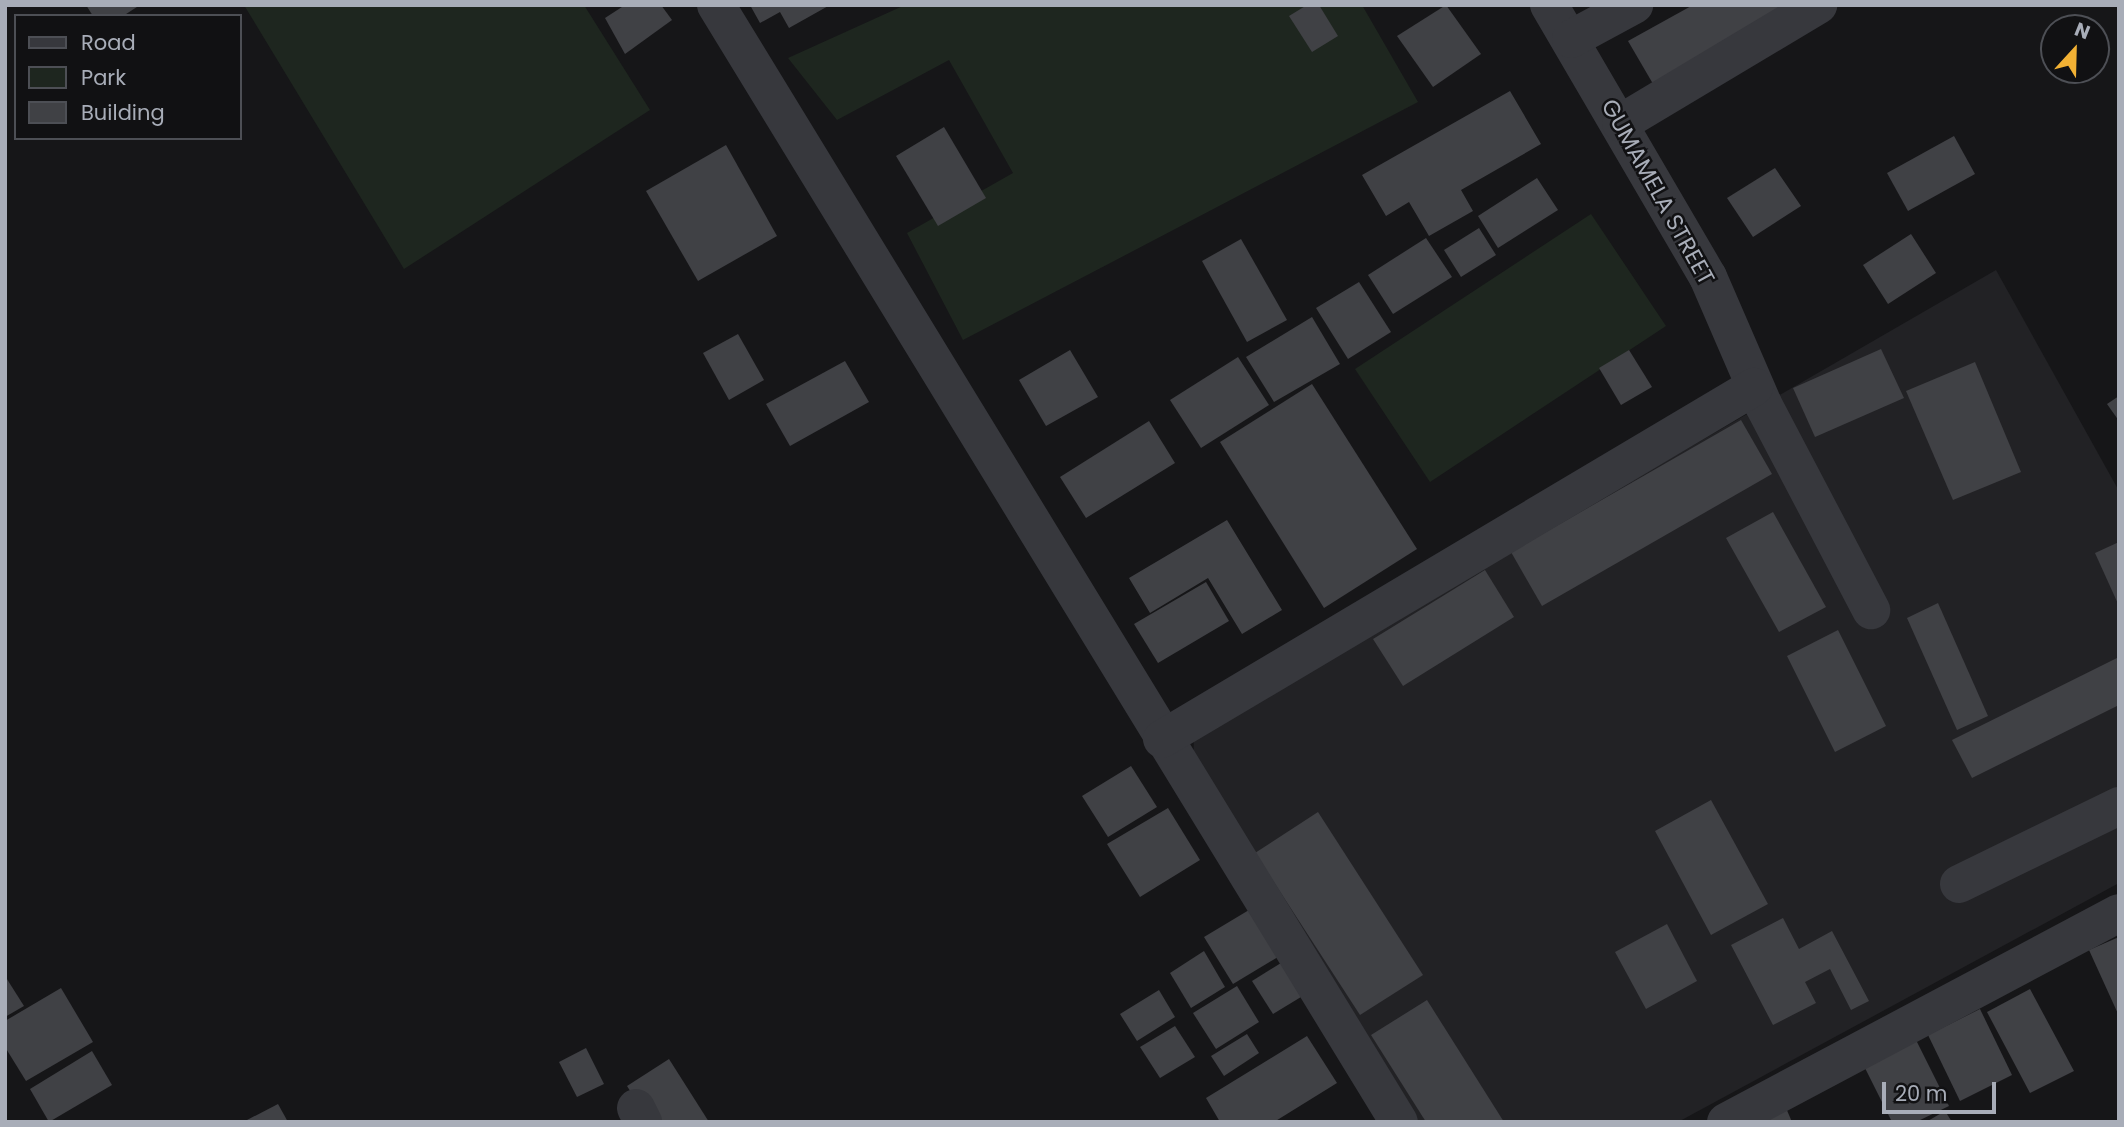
<!DOCTYPE html>
<html>
<head>
<meta charset="utf-8">
<style>
	body { margin:0 }
	#map { position:relative; width:2124px; height:1127px; overflow:hidden; background:#161618; font-family:Poppins,sans-serif }
	div>[style] { position:absolute }
	[style*='--x'] { left:calc(var(--x)*1px); top:calc(var(--y)*1px); width:calc(var(--w)*1px); rotate:calc(var(--a)*1deg) }
	.built>* { inset:0; background:#222225 }
	.green>* { inset:0; background:#1e261f }
	.building>* { inset:0; background:#404145 }
	.minor>* { height:38px; margin:-19px; padding:0 19px; transform-origin:19px; border-radius:19px; background:#37383d }
	span { translate:-50% -50%; white-space:nowrap; text-align:center; line-height:1.15; -webkit-text-stroke:5px #111113; paint-order:stroke }
	.street-label { font-size:23px; color:#a8adb8 }
	.frame { position:absolute; inset:0; border:7px solid #a8adb8; pointer-events:none }
	.legend { position:absolute; left:14px; top:14px; width:228px; height:126px; box-sizing:border-box; background:#111113; border:2px solid #4d4f55; margin:0; padding:9px 12px; list-style:none; font-size:21px; color:#a8adb8 }
	.legend li { display:flex; align-items:center; gap:14px; height:35px }
	.legend b { width:35px; border:2px solid #4d4f55 }
	.north { position:absolute; left:2040px; top:14px; width:70px; height:70px; box-sizing:border-box; background:#111113; border:2px solid #4d4f55; border-radius:50%; rotate:22deg; font-size:19px; font-weight:700; line-height:28px; text-align:center; color:#a8adb8 }
	.north::after { content:''; display:block; margin:auto; width:24px; height:32px; background:#f2b134; clip-path:polygon(50% 0,100% 100%,50% 72%,0 100%) }
	.scale { position:absolute; left:1882px; top:1082px; width:114px; height:32px; box-sizing:border-box; border:4px solid #a8adb8; border-top:0; padding-left:9px; font-size:21px; line-height:24px; white-space:nowrap; color:#a8adb8; -webkit-text-stroke:5px #111113; paint-order:stroke }
</style>
</head>
<body>
<div id="map">
	<div class="built">
		<div style="clip-path:polygon(1996px 270px,2119px 491px,2119px 883px,1678px 1122px,1406px 1122px,1193px 772px,1194px 734px)"></div>
	</div>
	<div class="green">
		<div style="clip-path:polygon(244px 5px,584px 5px,650px 110px,404px 269px)"></div>
		<div style="clip-path:polygon(905px 5px,1362px 5px,1418px 102px,963px 340px,907px 233px,1013px 173px,949px 60px,837px 120px,788px 58px)"></div>
		<div style="clip-path:polygon(1591px 214px,1666px 326px,1430px 482px,1355px 369px)"></div>
	</div>
	<div class="building">
		<div style="clip-path:polygon(86px 5px,140px 5px,123px 16px,93px 16px)"></div>
		<div style="clip-path:polygon(625px 5px,661px 5px,672px 20px,625px 54px,605px 18px)"></div>
		<div style="clip-path:polygon(750px 5px,830px 5px,789px 28px,780px 12px,760px 23px)"></div>
		<div style="clip-path:polygon(1307px 5px,1319px 5px,1338px 36px,1312px 52px,1289px 16px)"></div>
		<div style="clip-path:polygon(1446px 5px,1481px 54px,1433px 87px,1397px 36px)"></div>
		<div style="clip-path:polygon(1693px 5px,1791px 5px,1656px 89px,1628px 41px)"></div>
		<div style="clip-path:polygon(1510px 91px,1541px 144px,1461px 190px,1473px 211px,1429px 236px,1409px 202px,1386px 216px,1362px 175px)"></div>
		<div style="clip-path:polygon(944px 127px,986px 198px,938px 226px,896px 156px)"></div>
		<div style="clip-path:polygon(1954px 136px,1975px 174px,1908px 211px,1887px 173px)"></div>
		<div style="clip-path:polygon(726px 145px,777px 236px,698px 281px,646px 191px)"></div>
		<div style="clip-path:polygon(1775px 168px,1801px 206px,1753px 237px,1727px 198px)"></div>
		<div style="clip-path:polygon(1537px 178px,1558px 210px,1498px 248px,1478px 216px)"></div>
		<div style="clip-path:polygon(1479px 228px,1496px 255px,1461px 277px,1444px 250px)"></div>
		<div style="clip-path:polygon(1911px 234px,1936px 273px,1888px 304px,1863px 265px)"></div>
		<div style="clip-path:polygon(1426px 238px,1452px 277px,1393px 314px,1368px 275px)"></div>
		<div style="clip-path:polygon(1241px 239px,1287px 320px,1247px 342px,1202px 261px)"></div>
		<div style="clip-path:polygon(1359px 282px,1391px 332px,1348px 359px,1316px 308px)"></div>
		<div style="clip-path:polygon(1312px 317px,1340px 364px,1274px 402px,1246px 357px)"></div>
		<div style="clip-path:polygon(738px 334px,764px 380px,729px 400px,703px 353px)"></div>
		<div style="clip-path:polygon(1881px 349px,1904px 398px,1815px 437px,1793px 388px)"></div>
		<div style="clip-path:polygon(1070px 350px,1098px 397px,1046px 426px,1019px 380px)"></div>
		<div style="clip-path:polygon(1629px 350px,1652px 387px,1621px 405px,1599px 368px)"></div>
		<div style="clip-path:polygon(1238px 357px,1269px 405px,1201px 448px,1170px 400px)"></div>
		<div style="clip-path:polygon(845px 361px,869px 402px,790px 446px,766px 404px)"></div>
		<div style="clip-path:polygon(1975px 362px,2021px 472px,1953px 500px,1906px 391px)"></div>
		<div style="clip-path:polygon(1312px 384px,1417px 549px,1324px 608px,1220px 442px)"></div>
		<div style="clip-path:polygon(2119px 396px,2119px 421px,2107px 404px)"></div>
		<div style="clip-path:polygon(1741px 420px,1772px 474px,1542px 606px,1511px 552px)"></div>
		<div style="clip-path:polygon(1149px 421px,1175px 463px,1086px 518px,1060px 477px)"></div>
		<div style="clip-path:polygon(1773px 512px,1826px 607px,1779px 632px,1726px 538px)"></div>
		<div style="clip-path:polygon(1227px 520px,1282px 610px,1242px 634px,1208px 578px,1150px 613px,1129px 578px)"></div>
		<div style="clip-path:polygon(2119px 542px,2119px 606px,2095px 553px)"></div>
		<div style="clip-path:polygon(1485px 570px,1514px 617px,1403px 686px,1373px 639px)"></div>
		<div style="clip-path:polygon(1206px 582px,1229px 621px,1158px 663px,1134px 624px)"></div>
		<div style="clip-path:polygon(1938px 603px,1988px 716px,1957px 730px,1907px 618px)"></div>
		<div style="clip-path:polygon(1838px 630px,1886px 726px,1835px 752px,1787px 656px)"></div>
		<div style="clip-path:polygon(2119px 657px,2119px 705px,1972px 778px,1952px 740px)"></div>
		<div style="clip-path:polygon(1131px 766px,1157px 807px,1108px 837px,1082px 796px)"></div>
		<div style="clip-path:polygon(1711px 800px,1768px 904px,1711px 935px,1655px 831px)"></div>
		<div style="clip-path:polygon(1168px 808px,1200px 860px,1140px 897px,1107px 844px)"></div>
		<div style="clip-path:polygon(1318px 812px,1423px 975px,1360px 1015px,1255px 853px)"></div>
		<div style="clip-path:polygon(1249px 910px,1278px 957px,1233px 984px,1204px 937px)"></div>
		<div style="clip-path:polygon(1783px 918px,1799px 949px,1832px 931px,1869px 1001px,1851px 1010px,1830px 969px,1805px 982px,1816px 1003px,1773px 1025px,1731px 945px)"></div>
		<div style="clip-path:polygon(1667px 924px,1697px 981px,1646px 1009px,1615px 952px)"></div>
		<div style="clip-path:polygon(2119px 937px,2119px 1016px,2089px 950px)"></div>
		<div style="clip-path:polygon(1204px 951px,1225px 987px,1191px 1008px,1170px 973px)"></div>
		<div style="clip-path:polygon(1281px 963px,1301px 997px,1273px 1014px,1252px 981px)"></div>
		<div style="clip-path:polygon(5px 976px,24px 1006px,5px 1017px)"></div>
		<div style="clip-path:polygon(1237px 986px,1259px 1022px,1216px 1049px,1193px 1013px)"></div>
		<div style="clip-path:polygon(61px 988px,93px 1042px,26px 1081px,5px 1047px,5px 1021px)"></div>
		<div style="clip-path:polygon(2030px 989px,2074px 1071px,2030px 1093px,1987px 1012px)"></div>
		<div style="clip-path:polygon(1159px 990px,1175px 1017px,1137px 1041px,1120px 1014px)"></div>
		<div style="clip-path:polygon(1427px 1000px,1504px 1122px,1426px 1122px,1371px 1035px)"></div>
		<div style="clip-path:polygon(1980px 1009px,2012px 1075px,1960px 1101px,1928px 1035px)"></div>
		<div style="clip-path:polygon(1175px 1026px,1195px 1057px,1160px 1078px,1140px 1047px)"></div>
		<div style="clip-path:polygon(1247px 1034px,1259px 1053px,1224px 1076px,1211px 1056px)"></div>
		<div style="clip-path:polygon(1307px 1036px,1337px 1083px,1274px 1122px,1220px 1122px,1206px 1098px)"></div>
		<div style="clip-path:polygon(1916px 1040px,1949px 1106px,1916px 1122px,1892px 1122px,1864px 1066px)"></div>
		<div style="clip-path:polygon(586px 1048px,604px 1084px,577px 1097px,559px 1062px)"></div>
		<div style="clip-path:polygon(92px 1051px,112px 1085px,49px 1122px,30px 1089px)"></div>
		<div style="clip-path:polygon(669px 1059px,709px 1122px,650px 1122px,627px 1086px)"></div>
		<div style="clip-path:polygon(278px 1104px,288px 1122px,249px 1122px,247px 1120px)"></div>
		<div style="clip-path:polygon(1786px 1108px,1792px 1122px,1758px 1122px)"></div>
		<div style="clip-path:polygon(1945px 1111px,1952px 1122px,1926px 1122px)"></div>
	</div>
	<div class="minor">
		<div style="--x:716;--y:5;--w:1309;--a:58.56"></div>
		<div style="--x:1549;--y:5;--w:315;--a:59.7"></div>
		<div style="--x:1708;--y:277;--w:138;--a:66.6"></div>
		<div style="--x:1763;--y:404;--w:233;--a:62.3"></div>
		<div style="--x:1571;--y:39;--w:72;--a:-28.4"></div>
		<div style="--x:1621;--y:123;--w:230;--a:-30.9"></div>
		<div style="--x:1162;--y:739;--w:689;--a:-30.74"></div>
		<div style="--x:1959;--y:884;--w:178;--a:-26"></div>
		<div style="--x:636;--y:1108;--w:16;--a:63"></div>
		<div style="--x:1726;--y:1122;--w:445;--a:-28"></div>
	</div>
	<div class="street-label">
		<span style="left:1658px;top:192px;rotate:61deg">GUMAMELA STREET</span>
	</div>
	<div class="frame"></div>
	<ul class="legend">
	<li><b style="height:9px;background:#37383d"></b>Road</li>
	<li><b style="height:19px;background:#1e261f"></b>Park</li>
	<li><b style="height:19px;background:#404145"></b>Building</li>
	</ul>
	<div class="north">N</div>
	<div class="scale">20 m</div>
</div>
</body>
</html>
